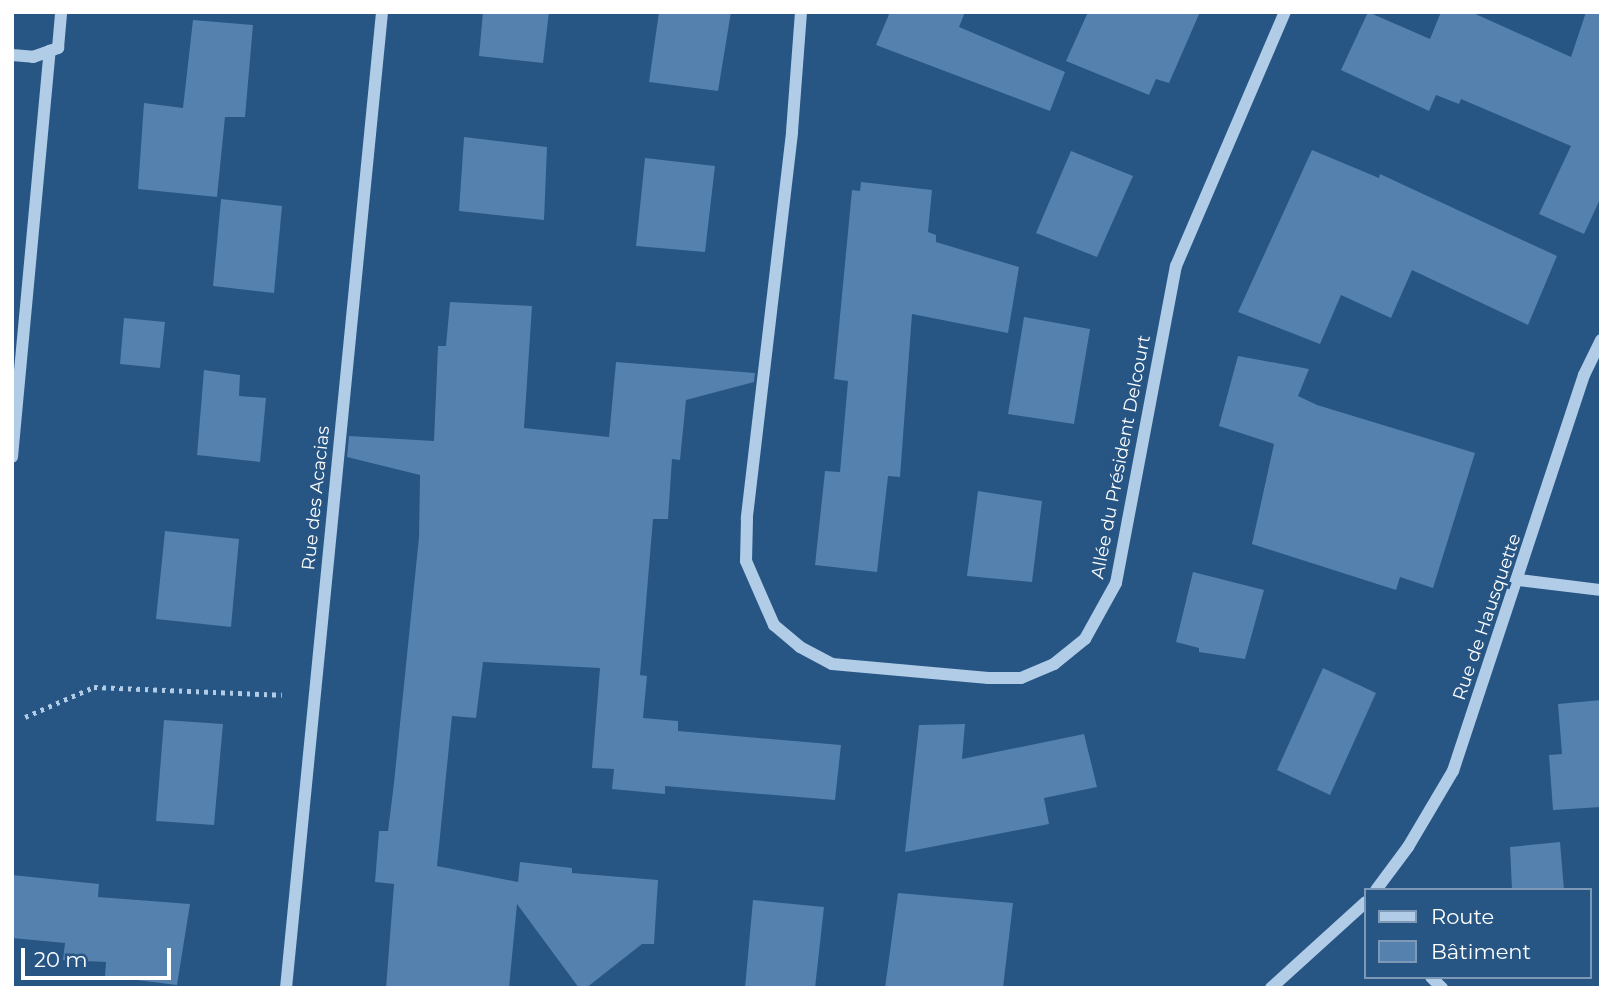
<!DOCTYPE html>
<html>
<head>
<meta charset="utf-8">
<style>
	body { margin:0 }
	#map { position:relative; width:1613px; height:1000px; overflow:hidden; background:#275584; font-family:Montserrat,sans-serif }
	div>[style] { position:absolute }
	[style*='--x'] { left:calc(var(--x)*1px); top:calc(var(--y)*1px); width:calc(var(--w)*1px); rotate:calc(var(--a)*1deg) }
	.building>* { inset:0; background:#5481ad }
	.path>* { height:4.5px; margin-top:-2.25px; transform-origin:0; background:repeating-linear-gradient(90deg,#b1cce7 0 3.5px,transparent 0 8.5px) }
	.minor>* { height:12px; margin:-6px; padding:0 6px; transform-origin:6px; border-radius:6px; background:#b1cce7 }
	span { translate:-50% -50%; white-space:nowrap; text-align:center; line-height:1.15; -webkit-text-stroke:6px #275584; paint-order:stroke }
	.street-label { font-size:18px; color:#fff }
	.frame { position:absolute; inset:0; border:14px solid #fff; pointer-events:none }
	.legend { position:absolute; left:1364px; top:888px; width:228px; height:91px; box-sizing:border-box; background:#275584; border:2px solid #7d99b5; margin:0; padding:9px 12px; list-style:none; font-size:21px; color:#fff }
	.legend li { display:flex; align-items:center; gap:14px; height:35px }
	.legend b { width:35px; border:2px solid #7d99b5 }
	.scale { position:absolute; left:21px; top:948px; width:150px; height:32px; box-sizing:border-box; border:4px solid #fff; border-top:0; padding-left:9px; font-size:21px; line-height:24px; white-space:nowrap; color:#fff; -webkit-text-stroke:5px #275584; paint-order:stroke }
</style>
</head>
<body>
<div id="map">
	<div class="building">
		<div style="clip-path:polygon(483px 12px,549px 12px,543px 63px,479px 56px)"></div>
		<div style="clip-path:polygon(659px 12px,731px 12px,718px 91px,649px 82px)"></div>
		<div style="clip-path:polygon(890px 12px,965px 12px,959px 27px,1065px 72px,1050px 111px,876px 45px)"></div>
		<div style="clip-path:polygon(1088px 12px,1200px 12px,1169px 83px,1156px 79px,1149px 95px,1066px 61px)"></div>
		<div style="clip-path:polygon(1368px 12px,1430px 39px,1441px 12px,1471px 12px,1571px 57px,1586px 12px,1601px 12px,1601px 197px,1584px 234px,1539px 214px,1571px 146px,1461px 99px,1459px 104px,1436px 95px,1429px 111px,1341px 70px)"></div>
		<div style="clip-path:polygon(193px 20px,253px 25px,245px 117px,225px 117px,217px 197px,138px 189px,144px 103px,183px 108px)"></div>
		<div style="clip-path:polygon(464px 137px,547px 147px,544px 220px,459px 211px)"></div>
		<div style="clip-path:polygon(1312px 150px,1379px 178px,1380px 174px,1557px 256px,1528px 325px,1412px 270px,1391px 318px,1341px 295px,1320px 344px,1238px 312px)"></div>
		<div style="clip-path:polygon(1071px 151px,1133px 176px,1097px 257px,1036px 233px)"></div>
		<div style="clip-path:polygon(645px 158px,715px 166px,705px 252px,636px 246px)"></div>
		<div style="clip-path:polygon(861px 182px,932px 190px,928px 232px,936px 235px,936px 242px,1019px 267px,1008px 333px,912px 314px,900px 477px,888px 476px,877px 572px,815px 565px,825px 471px,840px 472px,848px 381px,834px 379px,852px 190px,860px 191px)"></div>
		<div style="clip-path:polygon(221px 199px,282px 206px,274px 293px,213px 286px)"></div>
		<div style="clip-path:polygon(450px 302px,532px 306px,524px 428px,609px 437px,616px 362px,755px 373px,754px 382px,686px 400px,680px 460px,672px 459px,668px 519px,653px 519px,640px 675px,647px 676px,643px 718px,678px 721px,678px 731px,841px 745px,835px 800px,665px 786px,665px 794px,612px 789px,614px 769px,592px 768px,600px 668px,483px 662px,476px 718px,452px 716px,437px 866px,518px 882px,520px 862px,572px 868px,572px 873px,658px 880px,654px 944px,642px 944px,586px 988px,579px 988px,517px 904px,509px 988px,386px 988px,394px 884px,375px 882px,379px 831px,388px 831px,394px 783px,419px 537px,420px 475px,347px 457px,349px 436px,434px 441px,438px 346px,446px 346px)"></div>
		<div style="clip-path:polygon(1024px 317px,1090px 329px,1074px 424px,1008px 414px)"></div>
		<div style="clip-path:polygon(124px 318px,165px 322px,160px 368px,120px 364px)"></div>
		<div style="clip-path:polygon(1238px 356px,1309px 369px,1298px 396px,1317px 405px,1475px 453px,1433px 588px,1400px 577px,1396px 590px,1252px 544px,1274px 444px,1219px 426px)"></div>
		<div style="clip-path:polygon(204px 370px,240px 375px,239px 396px,266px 398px,260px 462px,197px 455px)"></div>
		<div style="clip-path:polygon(978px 491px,1042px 501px,1032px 582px,967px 576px)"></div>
		<div style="clip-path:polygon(165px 531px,239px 539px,231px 627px,156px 619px)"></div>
		<div style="clip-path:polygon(1193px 572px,1264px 590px,1245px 659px,1199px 652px,1199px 648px,1176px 642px)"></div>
		<div style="clip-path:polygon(1323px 668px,1376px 693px,1330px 795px,1277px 770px)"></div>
		<div style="clip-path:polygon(1601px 700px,1601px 807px,1553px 810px,1549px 755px,1562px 754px,1558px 704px)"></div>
		<div style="clip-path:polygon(164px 720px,223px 724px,214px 825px,156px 821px)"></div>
		<div style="clip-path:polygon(965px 724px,962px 759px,1084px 734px,1097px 787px,1044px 798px,1049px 824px,905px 852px,919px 725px)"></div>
		<div style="clip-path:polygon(1560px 842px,1564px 890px,1512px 890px,1510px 847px)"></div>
		<div style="clip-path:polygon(12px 875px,99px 884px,98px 897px,190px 904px,177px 985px,105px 976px,106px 962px,63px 960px,65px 943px,12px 938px)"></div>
		<div style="clip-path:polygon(898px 893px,1013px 903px,1003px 988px,885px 988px)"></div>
		<div style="clip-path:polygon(753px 900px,824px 907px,815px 988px,745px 988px)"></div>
	</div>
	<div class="path">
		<div style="--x:25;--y:717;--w:75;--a:-23.5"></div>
		<div style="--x:94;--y:687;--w:188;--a:2.4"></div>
	</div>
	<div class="minor">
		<div style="--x:801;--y:12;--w:121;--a:94.3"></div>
		<div style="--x:792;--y:133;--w:388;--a:96.7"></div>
		<div style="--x:747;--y:518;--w:43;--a:91.3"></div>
		<div style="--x:746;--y:561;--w:70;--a:66.4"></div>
		<div style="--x:774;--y:625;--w:34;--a:40"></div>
		<div style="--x:800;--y:647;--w:36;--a:28"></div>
		<div style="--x:832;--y:664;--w:157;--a:5.1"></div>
		<div style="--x:988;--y:678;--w:33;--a:0"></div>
		<div style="--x:1021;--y:678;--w:36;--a:-23"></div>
		<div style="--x:1054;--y:664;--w:40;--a:-39"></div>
		<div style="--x:1085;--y:639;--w:64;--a:-61"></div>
		<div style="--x:1116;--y:583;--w:323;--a:-79.3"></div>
		<div style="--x:1176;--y:266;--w:276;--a:-66.8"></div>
		<div style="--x:12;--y:55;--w:21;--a:5"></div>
		<div style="--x:33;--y:57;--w:27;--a:-20"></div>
		<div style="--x:58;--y:48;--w:36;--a:-85"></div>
		<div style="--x:12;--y:457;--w:408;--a:-84.7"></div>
		<div style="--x:1519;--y:580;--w:83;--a:7"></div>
		<div style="--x:1376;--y:890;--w:54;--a:-53.3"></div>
		<div style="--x:1408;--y:847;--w:88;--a:-59.4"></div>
		<div style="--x:1453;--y:771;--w:417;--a:-71.7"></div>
		<div style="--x:1584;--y:375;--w:39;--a:-64"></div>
		<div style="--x:1431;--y:977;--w:16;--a:45"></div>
		<div style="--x:286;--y:988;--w:981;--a:-84.38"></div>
		<div style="--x:1271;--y:988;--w:128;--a:-42.2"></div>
	</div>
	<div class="street-label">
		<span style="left:1121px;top:457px;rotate:-79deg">Allée du Président Delcourt</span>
		<span style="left:316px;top:498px;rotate:-84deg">Rue des Acacias</span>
		<span style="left:1487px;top:617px;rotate:-71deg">Rue de Hausquette</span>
	</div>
	<div class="frame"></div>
	<ul class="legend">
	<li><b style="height:9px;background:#b1cce7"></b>Route</li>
	<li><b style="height:19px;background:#5481ad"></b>Bâtiment</li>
	</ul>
	<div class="scale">20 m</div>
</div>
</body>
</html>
